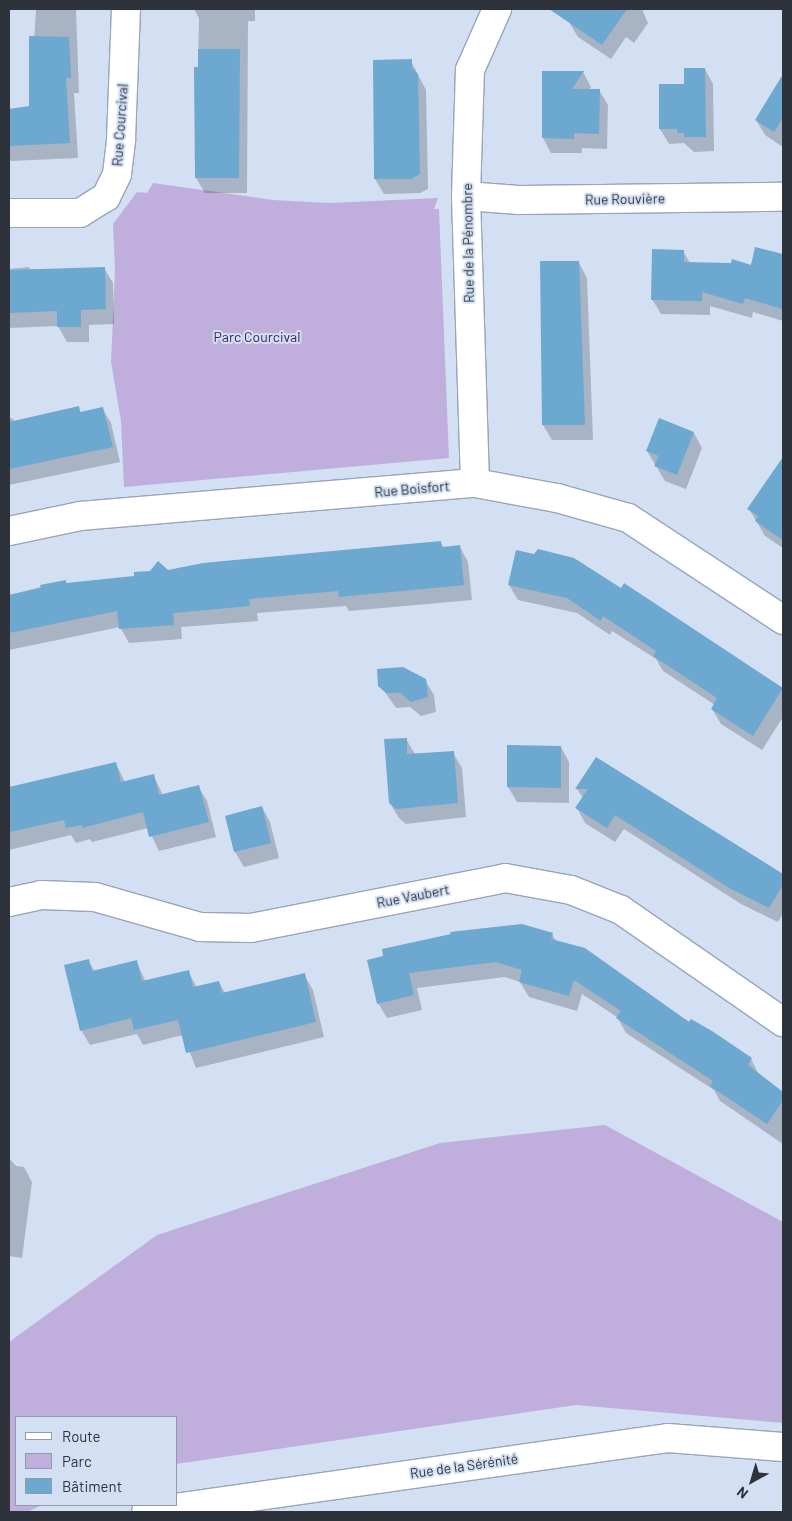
<!DOCTYPE html>
<html>
<head>
<meta charset="utf-8">
<style>
	body { margin:0 }
	#map { position:relative; width:792px; height:1521px; overflow:hidden; background:#d3e0f4; font-family:Barlow,sans-serif }
	div>[style] { position:absolute }
	[style*='--x'] { left:calc(var(--x)*1px); top:calc(var(--y)*1px); width:calc(var(--w)*1px); rotate:calc(var(--a)*1deg) }
	.green>* { inset:0; background:#c0afdc }
	.shadow>* { inset:0; background:#0003 }
	.building>* { inset:0; background:#6ca8cf }
	.roads { filter:drop-shadow(1px 0 #98a5b8) drop-shadow(-1px 0 #98a5b8) drop-shadow(0 1px #98a5b8) drop-shadow(0 -1px #98a5b8) }
	.minor>* { height:28px; margin:-14px; padding:0 14px; transform-origin:14px; border-radius:14px; background:#fff }
	span { translate:-50% -50%; white-space:nowrap; text-align:center; line-height:1.15; -webkit-text-stroke:4px #d3e0f4; paint-order:stroke }
	.street-label { font-size:14px; color:#2e333b }
	.park-label { font-size:14px; color:#3a1a5d }
	.frame { position:absolute; inset:0; border:10px solid #2e333b; pointer-events:none }
	.legend { position:absolute; left:15px; top:1416px; width:162px; height:90px; box-sizing:border-box; background:#d3e0f4; border:1px solid #919baa; margin:0; padding:6px 9px; list-style:none; font-size:15px; color:#2e333b }
	.legend li { display:flex; align-items:center; gap:10px; height:25px }
	.legend b { width:25px; border:1px solid #919baa }
	.north { position:absolute; left:727px; top:1456px; width:50px; height:50px; -webkit-text-stroke:4px #d3e0f4; paint-order:stroke; rotate:219deg; font-size:14px; font-weight:700; line-height:20px; text-align:center; color:#2e333b }
	.north::after { content:''; display:block; margin:auto; width:18px; height:22px; background:#2e333b; clip-path:polygon(50% 0,100% 100%,50% 72%,0 100%) }
</style>
</head>
<body>
<div id="map">
	<div class="green">
		<div style="clip-path:polygon(153px 183px,273px 200px,330px 203px,438px 198px,434px 209px,439px 209px,449px 458px,124px 487px,121px 421px,111px 362px,115px 270px,113px 224px,137px 192px,147px 193px)"></div>
		<div style="clip-path:polygon(605px 1125px,783px 1222px,783px 1423px,576px 1405px,176px 1464px,176px 1417px,16px 1417px,16px 1505px,42px 1505px,27px 1512px,9px 1512px,9px 1342px,157px 1235px,440px 1143px)"></div>
	</div>
	<div class="shadow">
		<div style="clip-path:polygon(36px 9px,76px 9px,79px 93px,74px 93px,78px 158px,11px 161px,9px 157px,9px 110px,30px 107px)"></div>
		<div style="clip-path:polygon(194px 9px,255px 9px,255px 21px,248px 21px,247px 193px,205px 193px,196px 178px,199px 18px)"></div>
		<div style="clip-path:polygon(577px 9px,642px 9px,648px 23px,634px 43px,626px 37px,611px 59px,578px 37px,569px 22px)"></div>
		<div style="clip-path:polygon(375px 61px,411px 61px,426px 90px,428px 189px,420px 193px,384px 194px,375px 179px)"></div>
		<div style="clip-path:polygon(705px 69px,713px 84px,714px 151px,694px 152px,684px 143px,669px 144px,660px 129px,685px 85px)"></div>
		<div style="clip-path:polygon(544px 72px,583px 72px,591px 87px,589px 90px,599px 90px,608px 105px,607px 149px,582px 148px,582px 153px,551px 153px,543px 138px)"></div>
		<div style="clip-path:polygon(783px 76px,783px 147px,765px 135px,756px 120px)"></div>
		<div style="clip-path:polygon(756px 248px,783px 256px,783px 321px,753px 312px,752px 318px,710px 306px,710px 315px,661px 314px,652px 299px,683px 251px,690px 263px,751px 266px)"></div>
		<div style="clip-path:polygon(579px 263px,587px 278px,593px 440px,552px 440px,543px 425px)"></div>
		<div style="clip-path:polygon(29px 267px,31px 270px,104px 268px,113px 283px,114px 324px,89px 325px,89px 342px,67px 342px,58px 326px,9px 328px,9px 269px)"></div>
		<div style="clip-path:polygon(78px 407px,81px 413px,102px 408px,111px 423px,120px 462px,9px 485px,9px 419px,12px 418px,15px 422px)"></div>
		<div style="clip-path:polygon(694px 433px,702px 448px,686px 489px,665px 481px,647px 451px)"></div>
		<div style="clip-path:polygon(783px 461px,783px 548px,765px 536px,749px 509px)"></div>
		<div style="clip-path:polygon(440px 542px,444px 548px,460px 547px,468px 562px,472px 600px,349px 611px,346px 606px,257px 613px,258px 621px,181px 627px,182px 639px,129px 643px,120px 627px,9px 650px,9px 595px,65px 581px,67px 584px,135px 577px)"></div>
		<div style="clip-path:polygon(509px 585px,622px 590px,624px 585px,783px 689px,783px 717px,762px 750px,721px 724px,712px 709px,715px 705px,663px 671px,656px 659px,612px 631px,610px 635px,577px 613px,518px 600px)"></div>
		<div style="clip-path:polygon(425px 680px,434px 695px,436px 712px,421px 716px,410px 707px,396px 708px,380px 685px)"></div>
		<div style="clip-path:polygon(406px 739px,415px 754px,453px 753px,462px 768px,466px 817px,406px 824px,399px 818px,390px 803px)"></div>
		<div style="clip-path:polygon(508px 747px,561px 747px,569px 762px,569px 803px,517px 802px,508px 787px)"></div>
		<div style="clip-path:polygon(596px 759px,783px 876px,783px 914px,778px 922px,741px 904px,624px 829px,615px 842px,585px 823px,577px 808px,583px 798px,577px 789px)"></div>
		<div style="clip-path:polygon(116px 764px,125px 782px,153px 775px,163px 795px,198px 786px,207px 801px,216px 837px,159px 851px,148px 828px,92px 842px,90px 839px,76px 843px,71px 835px,9px 850px,9px 789px)"></div>
		<div style="clip-path:polygon(262px 807px,270px 822px,279px 858px,244px 867px,235px 852px,227px 816px)"></div>
		<div style="clip-path:polygon(552px 934px,556px 941px,751px 1059px,759px 1075px,783px 1093px,783px 1144px,720px 1101px,714px 1090px,626px 1033px,617px 1017px,582px 994px,577px 1011px,529px 997px,520px 982px,505px 977px,417px 988px,422px 1010px,387px 1018px,378px 1003px,368px 960px)"></div>
		<div style="clip-path:polygon(88px 960px,95px 972px,136px 961px,146px 982px,188px 971px,197px 988px,219px 982px,225px 993px,304px 975px,313px 990px,324px 1037px,196px 1068px,183px 1035px,143px 1045px,137px 1034px,90px 1045px,81px 1030px)"></div>
		<div style="clip-path:polygon(9px 1158px,16px 1166px,24px 1167px,32px 1182px,22px 1258px,9px 1256px)"></div>
	</div>
	<div class="building">
		<div style="clip-path:polygon(549px 9px,627px 9px,602px 45px)"></div>
		<div style="clip-path:polygon(29px 36px,69px 37px,71px 78px,66px 78px,70px 143px,9px 146px,9px 109px,29px 106px)"></div>
		<div style="clip-path:polygon(198px 49px,240px 49px,239px 178px,195px 178px,194px 67px,198px 67px)"></div>
		<div style="clip-path:polygon(412px 59px,412px 68px,418px 74px,420px 174px,411px 179px,374px 179px,373px 60px)"></div>
		<div style="clip-path:polygon(684px 68px,705px 68px,706px 137px,684px 137px,684px 133px,677px 133px,677px 129px,659px 129px,659px 84px,684px 84px)"></div>
		<div style="clip-path:polygon(542px 71px,584px 71px,572px 89px,600px 89px,599px 134px,574px 133px,574px 139px,542px 138px)"></div>
		<div style="clip-path:polygon(783px 74px,783px 118px,774px 132px,755px 120px)"></div>
		<div style="clip-path:polygon(755px 247px,783px 254px,783px 309px,745px 298px,743px 304px,702px 292px,702px 301px,651px 300px,652px 249px,684px 250px,684px 262px,731px 263px,732px 259px,751px 265px)"></div>
		<div style="clip-path:polygon(540px 261px,579px 261px,585px 425px,542px 425px)"></div>
		<div style="clip-path:polygon(105px 267px,106px 309px,81px 310px,81px 327px,57px 327px,57px 311px,9px 313px,9px 270px)"></div>
		<div style="clip-path:polygon(79px 406px,80px 412px,103px 407px,113px 447px,9px 469px,9px 422px)"></div>
		<div style="clip-path:polygon(659px 418px,694px 432px,677px 475px,654px 466px,659px 456px,646px 451px)"></div>
		<div style="clip-path:polygon(783px 457px,783px 540px,755px 521px,758px 516px,747px 509px)"></div>
		<div style="clip-path:polygon(441px 541px,442px 547px,460px 545px,464px 585px,339px 597px,338px 591px,249px 599px,250px 606px,173px 613px,174px 625px,119px 629px,117px 611px,9px 633px,9px 595px,41px 588px,40px 585px,66px 580px,66px 583px,134px 576px,134px 572px,150px 571px,158px 561px,168px 570px,203px 563px)"></div>
		<div style="clip-path:polygon(538px 549px,574px 558px,621px 588px,624px 583px,783px 688px,753px 736px,711px 709px,717px 698px,653px 656px,656px 651px,603px 616px,601px 621px,567px 598px,508px 585px,516px 550px,534px 554px)"></div>
		<div style="clip-path:polygon(403px 667px,426px 679px,428px 697px,411px 702px,400px 693px,386px 693px,378px 686px,377px 669px)"></div>
		<div style="clip-path:polygon(407px 738px,407px 754px,454px 751px,458px 803px,396px 809px,389px 803px,384px 739px)"></div>
		<div style="clip-path:polygon(507px 745px,561px 746px,561px 788px,507px 787px)"></div>
		<div style="clip-path:polygon(596px 757px,783px 874px,783px 885px,769px 908px,731px 889px,615px 815px,607px 828px,575px 808px,588px 789px,575px 789px)"></div>
		<div style="clip-path:polygon(116px 762px,121px 782px,154px 774px,159px 795px,199px 785px,209px 822px,149px 837px,143px 812px,82px 828px,82px 825px,66px 828px,64px 820px,9px 832px,9px 787px)"></div>
		<div style="clip-path:polygon(262px 806px,271px 843px,234px 852px,225px 816px)"></div>
		<div style="clip-path:polygon(522px 924px,553px 933px,551px 939px,585px 948px,689px 1022px,691px 1019px,712px 1031px,752px 1058px,748px 1065px,783px 1092px,783px 1100px,767px 1124px,710px 1086px,713px 1081px,616px 1018px,621px 1011px,574px 980px,569px 996px,519px 982px,522px 970px,496px 962px,455px 967px,409px 973px,414px 995px,377px 1004px,367px 960px,383px 956px,382px 949px,451px 934px,450px 932px)"></div>
		<div style="clip-path:polygon(89px 959px,92px 971px,137px 960px,142px 981px,189px 970px,193px 987px,219px 981px,222px 993px,305px 973px,316px 1022px,186px 1053px,178px 1020px,134px 1030px,131px 1018px,80px 1031px,64px 965px)"></div>
	</div>
	<div class="roads">
		<div class="minor">
			<div style="--x:466;--y:196;--w:53;--a:4.3"></div>
			<div style="--x:519;--y:200;--w:264;--a:-0.7"></div>
			<div style="--x:9;--y:213;--w:71;--a:0"></div>
			<div style="--x:80;--y:213;--w:31;--a:-32"></div>
			<div style="--x:106;--y:197;--w:25;--a:-64"></div>
			<div style="--x:117;--y:174;--w:35;--a:-83"></div>
			<div style="--x:121;--y:139;--w:130;--a:-87.8"></div>
			<div style="--x:475;--y:483;--w:287;--a:-91.8"></div>
			<div style="--x:466;--y:196;--w:126;--a:-88.2"></div>
			<div style="--x:470;--y:70;--w:67;--a:-66.1"></div>
			<div style="--x:9;--y:531;--w:73;--a:-11.9"></div>
			<div style="--x:80;--y:516;--w:396;--a:-4.8"></div>
			<div style="--x:475;--y:483;--w:83;--a:10.4"></div>
			<div style="--x:557;--y:498;--w:74;--a:15.7"></div>
			<div style="--x:628;--y:518;--w:186;--a:33.3"></div>
			<div style="--x:9;--y:902;--w:33;--a:-12"></div>
			<div style="--x:41;--y:895;--w:54;--a:2.1"></div>
			<div style="--x:95;--y:897;--w:109;--a:15.9"></div>
			<div style="--x:200;--y:927;--w:51;--a:1.1"></div>
			<div style="--x:251;--y:928;--w:259;--a:-11.1"></div>
			<div style="--x:505;--y:878;--w:67;--a:10.3"></div>
			<div style="--x:571;--y:890;--w:54;--a:21.8"></div>
			<div style="--x:621;--y:910;--w:197;--a:34.7"></div>
			<div style="--x:146;--y:1512;--w:527;--a:-8.07"></div>
			<div style="--x:668;--y:1438;--w:115;--a:4.5"></div>
		</div>
	</div>
	<div class="street-label">
		<span style="left:120px;top:125px;rotate:-86deg">Rue Courcival</span>
		<span style="left:625px;top:199px;rotate:-1deg">Rue Rouvière</span>
		<span style="left:468px;top:243px;rotate:-91deg">Rue de la Pénombre</span>
		<span style="left:412px;top:489px;rotate:-5deg">Rue Boisfort</span>
		<span style="left:413px;top:896px;rotate:-11deg">Rue Vaubert</span>
		<span style="left:464px;top:1466px;rotate:-8deg">Rue de la Sérénité</span>
	</div>
	<div class="park-label">
		<span style="left:257px;top:337px">Parc Courcival</span>
	</div>
	<div class="frame"></div>
	<ul class="legend">
	<li><b style="height:6px;background:#fff"></b>Route</li>
	<li><b style="height:14px;background:#c0afdc"></b>Parc</li>
	<li><b style="height:14px;background:#6ca8cf"></b>Bâtiment</li>
	</ul>
	<div class="north">N</div>
</div>
</body>
</html>
